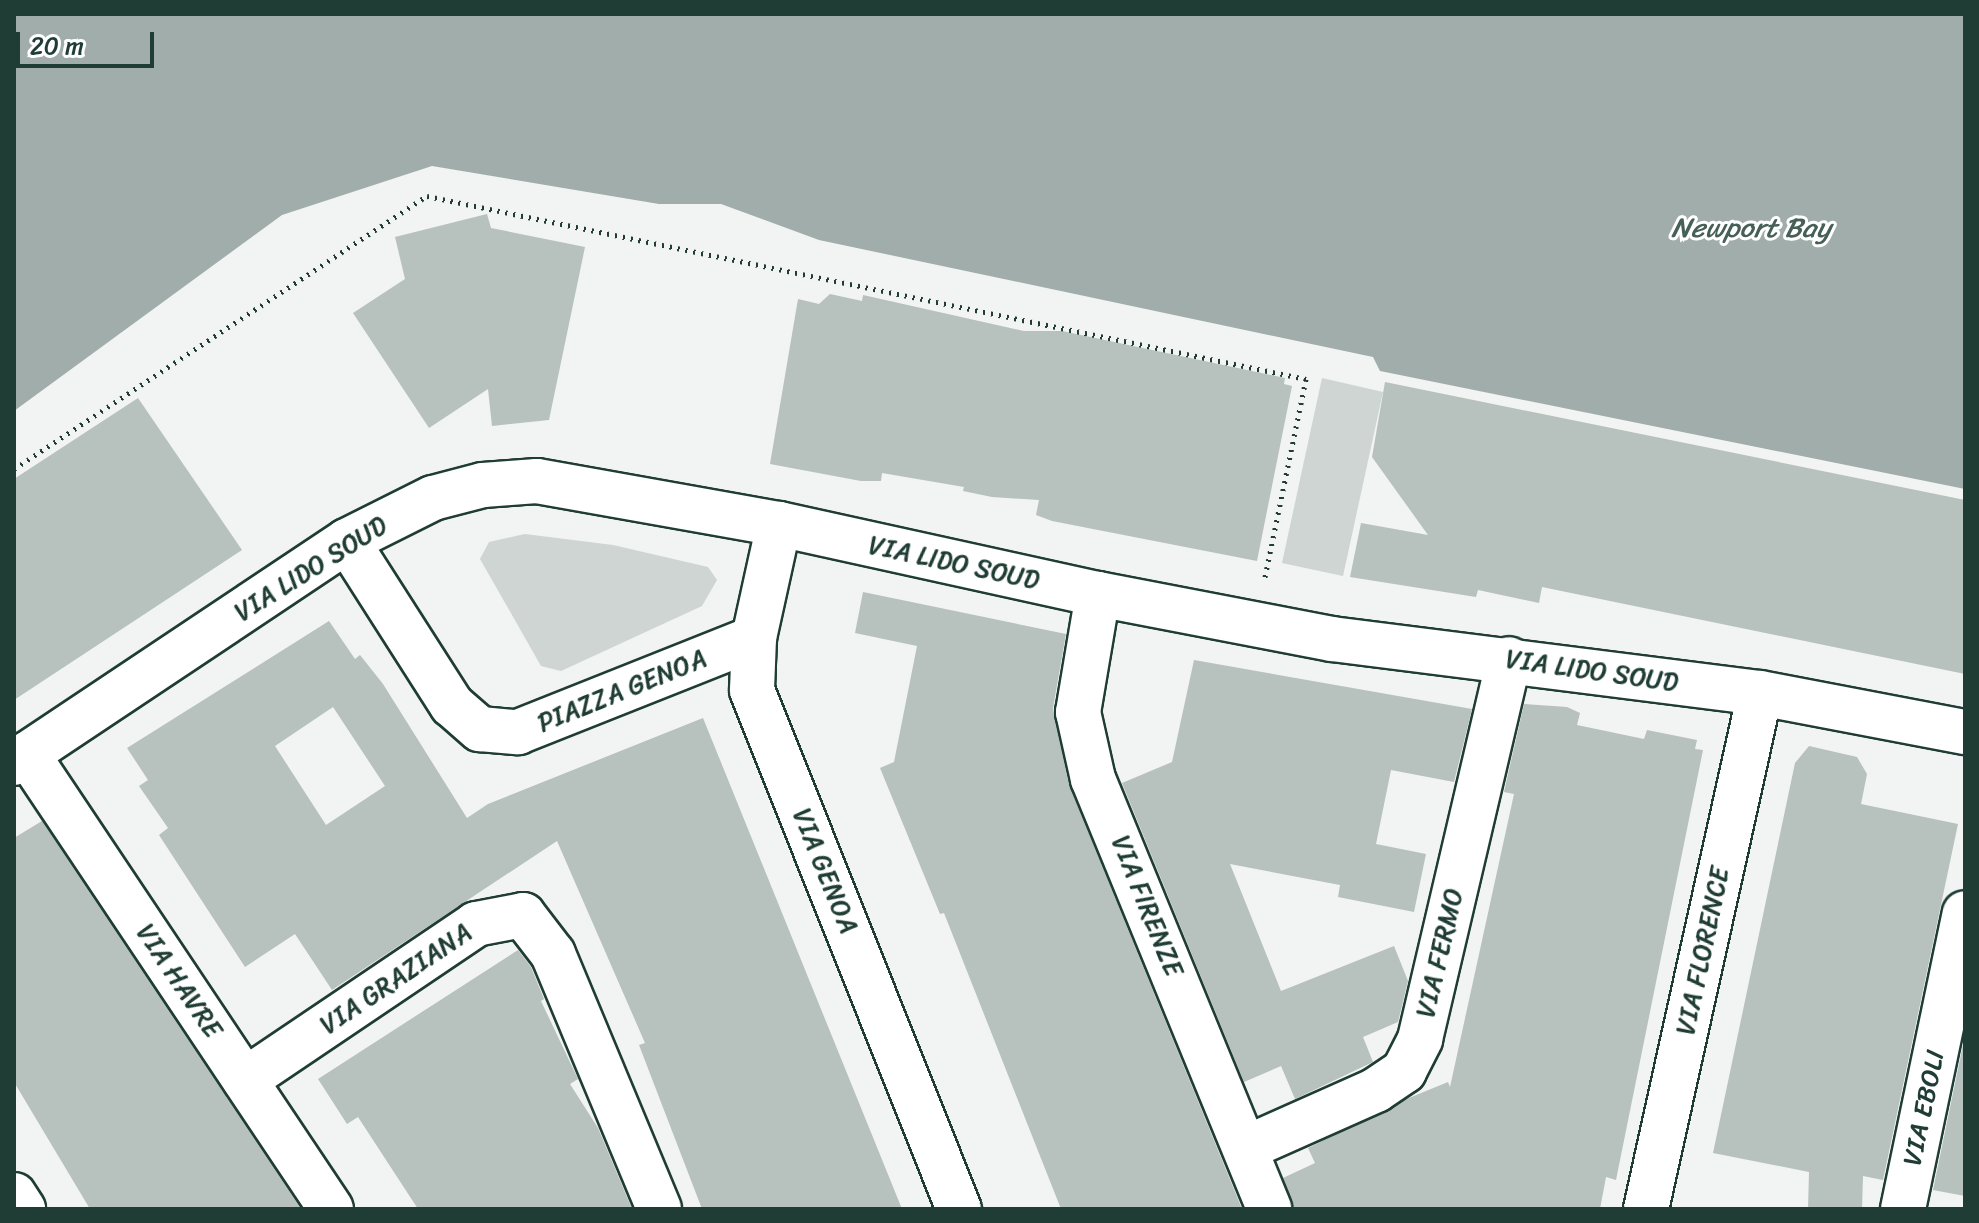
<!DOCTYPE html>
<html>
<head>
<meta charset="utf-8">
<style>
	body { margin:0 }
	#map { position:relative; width:1979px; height:1223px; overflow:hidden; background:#f2f3f3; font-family:Sriracha,sans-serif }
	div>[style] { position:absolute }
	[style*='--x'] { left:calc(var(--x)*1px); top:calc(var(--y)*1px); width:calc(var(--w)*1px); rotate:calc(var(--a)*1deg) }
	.green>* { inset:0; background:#ced5d3 }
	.water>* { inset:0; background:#a1adaa }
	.building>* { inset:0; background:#b7c1bd }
	.path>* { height:5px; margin-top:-2.5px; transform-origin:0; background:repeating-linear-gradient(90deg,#1f3d34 0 2px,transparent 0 8px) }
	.roads { filter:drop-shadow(2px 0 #1f3d34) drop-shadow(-2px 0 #1f3d34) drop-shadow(0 2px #1f3d34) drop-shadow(0 -2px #1f3d34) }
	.minor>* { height:44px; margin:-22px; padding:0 22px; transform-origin:22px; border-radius:22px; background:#fff }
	span { translate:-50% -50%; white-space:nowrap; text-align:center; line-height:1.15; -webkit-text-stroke:6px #fff; paint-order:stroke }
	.street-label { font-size:26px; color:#1f3d34 }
	.water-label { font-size:28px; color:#465f57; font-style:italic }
	.frame { position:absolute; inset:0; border:16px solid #1f3d34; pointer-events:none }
	.scale { position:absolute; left:16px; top:32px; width:138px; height:36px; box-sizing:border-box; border:4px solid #1f3d34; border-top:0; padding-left:10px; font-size:24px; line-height:28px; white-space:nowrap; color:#1f3d34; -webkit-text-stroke:6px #fff; paint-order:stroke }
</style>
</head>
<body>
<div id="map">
	<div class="green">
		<div style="clip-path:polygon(1322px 378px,1383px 392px,1343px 576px,1282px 563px)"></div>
		<div style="clip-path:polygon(525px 534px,613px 545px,708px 567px,717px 580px,702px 606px,561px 671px,541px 666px,480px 559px,489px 542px)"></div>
	</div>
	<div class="water">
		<div style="clip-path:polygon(14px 14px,1965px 14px,1965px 489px,1380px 371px,1373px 357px,819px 240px,721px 204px,659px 204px,432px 166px,282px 215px,14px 411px)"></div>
	</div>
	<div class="building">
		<div style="clip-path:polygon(487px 214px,491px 228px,585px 247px,549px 420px,492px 426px,488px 389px,429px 428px,353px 313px,405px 279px,395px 237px)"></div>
		<div style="clip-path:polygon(830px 294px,862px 301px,863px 295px,1024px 331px,1062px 331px,1285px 378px,1284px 384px,1292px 386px,1257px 561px,1052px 521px,1036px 515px,1039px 500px,992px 497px,963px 491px,964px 487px,882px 473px,881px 481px,861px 481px,770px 464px,798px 299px,819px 304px)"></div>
		<div style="clip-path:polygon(1385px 382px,1965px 500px,1965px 674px,1542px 587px,1539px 603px,1478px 590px,1476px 597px,1350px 577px,1361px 523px,1428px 535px,1372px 457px)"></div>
		<div style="clip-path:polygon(138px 398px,242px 550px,14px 700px,14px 479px)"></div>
		<div style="clip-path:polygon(863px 592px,1066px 634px,1053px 708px,1069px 785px,1242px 1209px,1061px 1209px,944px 913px,940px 914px,880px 768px,894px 762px,917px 646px,855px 633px)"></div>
		<div style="clip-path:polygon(evenodd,329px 621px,355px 659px,360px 655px,383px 684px,467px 818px,488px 804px,703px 718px,902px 1209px,702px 1209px,639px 1045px,645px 1043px,557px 841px,332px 990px,295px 934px,245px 967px,159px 835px,168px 828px,139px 786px,148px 780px,127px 748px,329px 621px,333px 707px,385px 786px,326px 825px,275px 746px,333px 707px)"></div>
		<div style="clip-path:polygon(1194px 660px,1472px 709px,1454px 782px,1391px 770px,1376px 844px,1426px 854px,1414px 912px,1338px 897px,1340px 885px,1230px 864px,1281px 991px,1394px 946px,1408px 981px,1398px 1022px,1363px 1037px,1373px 1062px,1295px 1099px,1281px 1066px,1244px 1082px,1122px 783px,1172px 762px)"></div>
		<div style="clip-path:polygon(1524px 704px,1567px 707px,1580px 713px,1577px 725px,1644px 739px,1647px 730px,1697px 740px,1695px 749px,1703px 750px,1616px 1180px,1606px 1177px,1600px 1209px,1293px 1209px,1283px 1178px,1315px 1163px,1308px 1148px,1409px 1098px,1448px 1082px,1450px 1087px,1514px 794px,1504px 792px)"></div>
		<div style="clip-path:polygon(1809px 746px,1857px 757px,1867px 774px,1861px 804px,1958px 824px,1883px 1180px,1863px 1176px,1862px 1209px,1808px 1209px,1809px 1172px,1713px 1153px,1795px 763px)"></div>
		<div style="clip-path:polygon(42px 821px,301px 1209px,90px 1209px,14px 1082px,14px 838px)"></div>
		<div style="clip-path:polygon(518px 950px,531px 967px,544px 999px,541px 1001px,578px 1079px,570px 1084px,598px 1128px,632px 1209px,418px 1209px,358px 1117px,347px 1124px,318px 1079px)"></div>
		<div style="clip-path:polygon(1965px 1035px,1965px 1196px,1933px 1190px)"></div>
	</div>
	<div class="path">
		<div style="--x:14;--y:469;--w:495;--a:-33.5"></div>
		<div style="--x:427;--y:196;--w:898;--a:11.76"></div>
		<div style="--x:1306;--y:379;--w:206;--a:101.7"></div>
	</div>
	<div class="roads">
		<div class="minor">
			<div style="--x:779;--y:524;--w:117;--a:102.4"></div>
			<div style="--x:754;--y:638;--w:52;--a:92.2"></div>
			<div style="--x:752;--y:690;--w:559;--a:68.26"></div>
			<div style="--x:347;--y:541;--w:195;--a:57.4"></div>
			<div style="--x:452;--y:705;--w:37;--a:41"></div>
			<div style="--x:480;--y:729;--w:38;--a:5"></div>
			<div style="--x:518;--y:732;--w:254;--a:-21.7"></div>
			<div style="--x:1098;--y:594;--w:120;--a:99.6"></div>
			<div style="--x:1078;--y:712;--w:69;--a:77.4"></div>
			<div style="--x:1093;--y:779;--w:465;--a:67.7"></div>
			<div style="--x:27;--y:754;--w:547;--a:56.25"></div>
			<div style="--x:14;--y:763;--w:400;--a:-33.7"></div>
			<div style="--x:347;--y:541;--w:96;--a:-26.6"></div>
			<div style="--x:433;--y:498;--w:52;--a:-14.6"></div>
			<div style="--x:483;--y:485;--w:54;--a:-4.2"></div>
			<div style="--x:537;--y:481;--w:246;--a:10.1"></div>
			<div style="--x:779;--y:524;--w:327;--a:12.4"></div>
			<div style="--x:1098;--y:594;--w:238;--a:10.9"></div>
			<div style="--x:1332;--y:639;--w:431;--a:7.2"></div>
			<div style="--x:1760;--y:693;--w:209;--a:10.8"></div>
			<div style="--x:245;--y:1080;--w:279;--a:-34"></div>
			<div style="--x:476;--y:924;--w:48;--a:-10.8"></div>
			<div style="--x:523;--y:915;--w:49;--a:52.4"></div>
			<div style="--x:553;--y:954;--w:276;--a:67.4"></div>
			<div style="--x:1246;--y:1148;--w:142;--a:-24"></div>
			<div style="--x:1376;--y:1090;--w:34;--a:-34"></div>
			<div style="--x:1404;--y:1071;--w:36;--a:-63"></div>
			<div style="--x:1420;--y:1039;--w:390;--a:-76.8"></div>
			<div style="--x:14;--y:1195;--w:17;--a:57"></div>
			<div style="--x:1646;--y:1209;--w:528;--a:-77.54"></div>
			<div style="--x:1903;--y:1209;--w:302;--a:-78.2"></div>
		</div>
	</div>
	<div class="street-label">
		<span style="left:954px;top:563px;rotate:12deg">VIA LIDO SOUD</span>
		<span style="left:311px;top:569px;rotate:-32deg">VIA LIDO SOUD</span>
		<span style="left:1592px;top:671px;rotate:8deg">VIA LIDO SOUD</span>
		<span style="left:622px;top:691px;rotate:-22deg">PIAZZA GENOA</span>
		<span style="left:825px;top:871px;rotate:68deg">VIA GENOA</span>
		<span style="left:1147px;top:906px;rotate:68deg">VIA FIRENZE</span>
		<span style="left:1703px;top:951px;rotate:-78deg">VIA FLORENCE</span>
		<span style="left:1440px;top:953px;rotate:-77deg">VIA FERMO</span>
		<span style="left:396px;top:979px;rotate:-34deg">VIA GRAZIANA</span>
		<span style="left:179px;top:981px;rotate:56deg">VIA HAVRE</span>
		<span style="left:1924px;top:1108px;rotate:-78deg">VIA EBOLI</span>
	</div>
	<div class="water-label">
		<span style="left:1751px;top:228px">Newport Bay</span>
	</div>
	<div class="frame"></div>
	<div class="scale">20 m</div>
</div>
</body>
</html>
